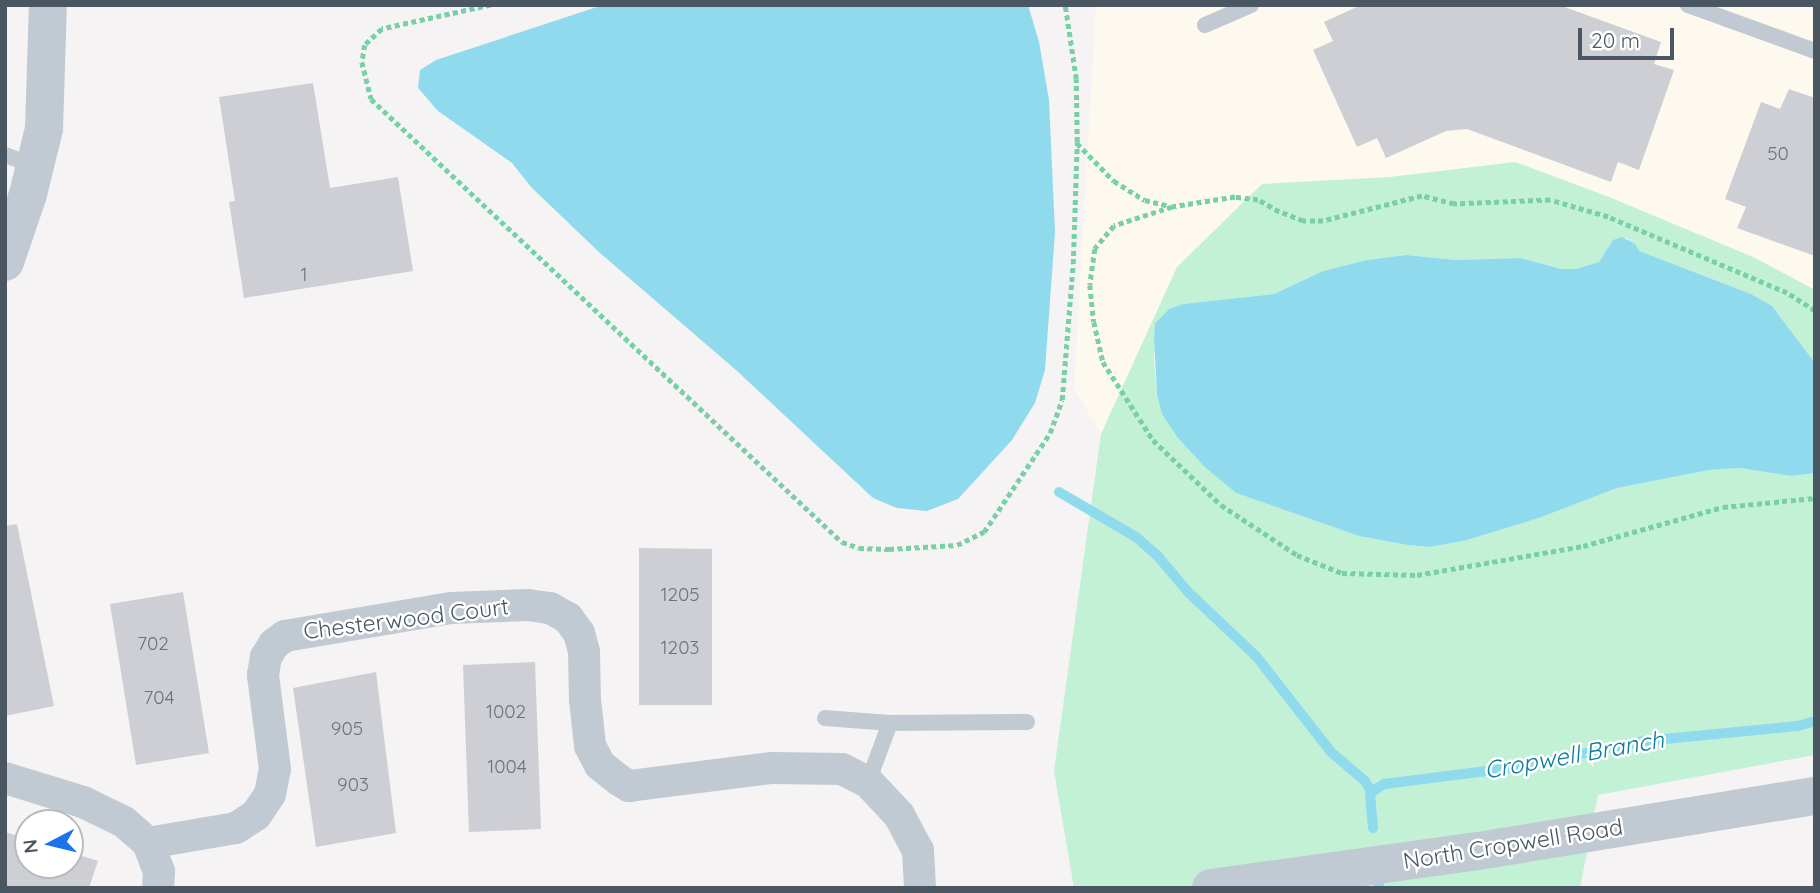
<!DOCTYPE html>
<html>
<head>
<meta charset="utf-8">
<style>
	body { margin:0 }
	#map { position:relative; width:1820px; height:893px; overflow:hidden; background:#f5f3f3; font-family:Quicksand,sans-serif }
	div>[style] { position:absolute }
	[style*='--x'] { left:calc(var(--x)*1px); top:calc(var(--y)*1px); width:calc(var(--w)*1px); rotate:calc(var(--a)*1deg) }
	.commercial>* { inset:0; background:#fdf9ef }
	.green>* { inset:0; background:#c3f1d5 }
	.water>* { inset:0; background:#90daee }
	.stream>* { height:10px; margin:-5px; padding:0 5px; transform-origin:5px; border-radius:5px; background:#90daee }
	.building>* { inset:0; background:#cdcfd5 }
	.path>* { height:4.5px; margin-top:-2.25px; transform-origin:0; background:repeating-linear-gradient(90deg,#7ad0a6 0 5px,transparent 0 8.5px) }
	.service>* { height:16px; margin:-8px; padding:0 8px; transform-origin:8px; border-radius:8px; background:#c1cad2 }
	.minor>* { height:32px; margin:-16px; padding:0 16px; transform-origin:16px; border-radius:16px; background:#c1cad2 }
	.tertiary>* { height:38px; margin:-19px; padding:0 19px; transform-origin:19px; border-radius:19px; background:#c1cad2 }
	span { translate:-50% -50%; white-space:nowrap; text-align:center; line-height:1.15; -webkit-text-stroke:5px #fff; paint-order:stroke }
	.number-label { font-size:19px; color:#6b747e }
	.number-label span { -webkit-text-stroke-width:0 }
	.street-label { font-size:23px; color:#4a5661 }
	.water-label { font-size:24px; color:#0c7c9b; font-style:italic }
	.frame { position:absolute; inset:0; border:7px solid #4a5661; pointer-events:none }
	.north { position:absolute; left:14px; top:809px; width:70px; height:70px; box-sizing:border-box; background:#fff; border:2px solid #b7bbc0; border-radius:50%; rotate:263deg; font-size:19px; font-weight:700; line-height:28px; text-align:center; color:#4a5661 }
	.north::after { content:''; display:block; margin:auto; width:24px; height:32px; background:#1a73e8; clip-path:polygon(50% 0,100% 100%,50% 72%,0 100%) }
	.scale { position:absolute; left:1578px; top:28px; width:96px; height:32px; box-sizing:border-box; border:4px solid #4a5661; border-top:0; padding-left:9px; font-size:21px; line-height:24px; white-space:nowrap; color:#4a5661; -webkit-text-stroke:5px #fff; paint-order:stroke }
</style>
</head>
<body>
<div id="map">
	<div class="commercial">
		<div style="clip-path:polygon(1096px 5px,1815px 5px,1815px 290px,1753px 257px,1515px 162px,1390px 177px,1177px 267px,1101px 434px,1074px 388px)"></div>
	</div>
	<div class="green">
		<div style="clip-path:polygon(1515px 162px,1609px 197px,1753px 257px,1815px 290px,1815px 363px,1772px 306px,1751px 294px,1638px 251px,1627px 238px,1613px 240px,1599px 262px,1576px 269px,1561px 269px,1521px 258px,1456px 260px,1406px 255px,1367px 260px,1323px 271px,1274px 294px,1183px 304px,1169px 309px,1155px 323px,1154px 363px,1157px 394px,1236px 493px,1359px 536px,1408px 545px,1430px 547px,1467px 540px,1539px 518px,1617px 488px,1709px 470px,1740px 468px,1791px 476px,1815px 473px,1815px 755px,1598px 795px,1580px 888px,1074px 888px,1054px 771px,1101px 434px,1177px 267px,1262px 184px,1390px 177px)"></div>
	</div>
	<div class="water">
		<div style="clip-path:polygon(603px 5px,1028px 5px,1039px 42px,1049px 100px,1055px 232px,1045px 370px,1035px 403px,1012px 440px,958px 499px,927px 511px,897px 508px,873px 498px,736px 370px,600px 253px,532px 188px,512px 163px,438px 111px,418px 88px,420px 70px,436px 60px)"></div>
		<div style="clip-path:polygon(1622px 237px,1635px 244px,1639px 251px,1751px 294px,1772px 306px,1815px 363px,1815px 473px,1791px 476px,1740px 468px,1709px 470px,1617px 488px,1539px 518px,1467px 540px,1430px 547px,1408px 545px,1359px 536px,1236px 493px,1205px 467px,1178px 438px,1162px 414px,1157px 394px,1154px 339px,1155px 323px,1169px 309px,1183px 304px,1274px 294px,1323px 271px,1367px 260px,1406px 255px,1456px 260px,1521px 258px,1561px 269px,1576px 269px,1599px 262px,1613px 240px)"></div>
	</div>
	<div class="stream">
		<div style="--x:1059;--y:492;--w:89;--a:30.3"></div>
		<div style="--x:1136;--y:537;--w:28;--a:41"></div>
		<div style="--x:1157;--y:555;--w:48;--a:50"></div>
		<div style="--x:1188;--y:592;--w:93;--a:43.3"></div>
		<div style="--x:1256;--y:656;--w:122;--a:52"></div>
		<div style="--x:1331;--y:752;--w:45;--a:40.5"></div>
		<div style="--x:1365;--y:781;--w:12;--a:59"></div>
		<div style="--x:1373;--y:828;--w:35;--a:-95"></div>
		<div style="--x:1370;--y:793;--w:17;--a:-33"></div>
		<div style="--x:1384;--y:784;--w:135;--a:-7.2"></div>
		<div style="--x:1518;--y:767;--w:129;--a:-11.7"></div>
		<div style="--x:1644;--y:741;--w:155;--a:-5.6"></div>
		<div style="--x:1798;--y:726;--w:18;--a:-16"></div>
		<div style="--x:1379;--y:885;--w:3;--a:90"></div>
	</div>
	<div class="building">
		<div style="clip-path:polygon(1361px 5px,1559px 5px,1661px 42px,1654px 64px,1674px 70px,1639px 170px,1618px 162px,1611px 182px,1467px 129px,1446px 131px,1386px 158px,1377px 138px,1357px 147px,1313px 50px,1333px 41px,1324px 22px)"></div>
		<div style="clip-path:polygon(313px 83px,330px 188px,398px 177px,413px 271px,244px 298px,229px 202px,235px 201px,219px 97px)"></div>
		<div style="clip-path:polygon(1789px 89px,1815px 98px,1815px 256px,1737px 228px,1746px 207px,1725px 199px,1761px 102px,1780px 109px)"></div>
		<div style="clip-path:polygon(17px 524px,54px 706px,5px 716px,5px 526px)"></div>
		<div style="clip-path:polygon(639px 548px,712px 549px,712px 705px,639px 705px)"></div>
		<div style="clip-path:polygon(183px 592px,209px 753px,136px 765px,110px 604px)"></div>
		<div style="clip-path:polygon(535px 662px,541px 829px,469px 832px,463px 665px)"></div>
		<div style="clip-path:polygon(376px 672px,396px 833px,316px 847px,293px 688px)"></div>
		<div style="clip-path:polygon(5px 832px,28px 839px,28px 865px,70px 865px,70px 852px,98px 861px,89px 888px,5px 888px)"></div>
	</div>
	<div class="path">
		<div style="--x:491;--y:5;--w:112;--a:167.6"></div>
		<div style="--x:382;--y:29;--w:23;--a:137"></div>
		<div style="--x:365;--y:45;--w:17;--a:100"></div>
		<div style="--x:362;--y:62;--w:38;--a:76"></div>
		<div style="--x:371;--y:99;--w:647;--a:43.25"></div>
		<div style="--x:842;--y:542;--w:18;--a:19"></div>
		<div style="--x:859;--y:548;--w:30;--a:2"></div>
		<div style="--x:889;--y:549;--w:68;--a:-3.4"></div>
		<div style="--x:957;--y:545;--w:30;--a:-26"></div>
		<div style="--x:984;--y:532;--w:119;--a:-56.3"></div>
		<div style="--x:1050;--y:433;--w:35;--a:-70"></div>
		<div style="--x:1062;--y:400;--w:136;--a:-85.4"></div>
		<div style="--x:1073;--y:264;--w:122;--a:-88.1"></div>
		<div style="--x:1077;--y:142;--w:63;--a:-90.9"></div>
		<div style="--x:1076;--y:79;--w:75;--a:-98.5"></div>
		<div style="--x:1077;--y:143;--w:53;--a:45.8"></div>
		<div style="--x:1114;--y:181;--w:36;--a:32"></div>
		<div style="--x:1145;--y:200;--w:25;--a:14"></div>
		<div style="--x:1815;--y:311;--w:33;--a:-147"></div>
		<div style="--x:1787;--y:293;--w:194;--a:-157"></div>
		<div style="--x:1608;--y:217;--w:60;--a:-163.7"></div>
		<div style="--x:1550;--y:200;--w:96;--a:177.6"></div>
		<div style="--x:1454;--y:204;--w:33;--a:-166"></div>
		<div style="--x:1422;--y:196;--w:102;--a:165.8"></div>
		<div style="--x:1323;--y:221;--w:20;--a:180"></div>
		<div style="--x:1303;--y:221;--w:26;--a:-159"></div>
		<div style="--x:1279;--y:212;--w:24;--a:-150"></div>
		<div style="--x:1258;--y:200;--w:23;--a:-173"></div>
		<div style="--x:1235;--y:197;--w:64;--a:171"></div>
		<div style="--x:1172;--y:207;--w:61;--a:161.9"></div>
		<div style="--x:1114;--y:226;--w:30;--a:130"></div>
		<div style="--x:1095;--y:249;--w:36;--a:98"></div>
		<div style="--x:1090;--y:285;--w:37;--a:84"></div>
		<div style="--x:1094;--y:322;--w:41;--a:77.3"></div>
		<div style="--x:1103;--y:362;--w:93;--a:57.3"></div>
		<div style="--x:1153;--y:440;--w:94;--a:43.7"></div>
		<div style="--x:1221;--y:505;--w:91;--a:33.3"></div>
		<div style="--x:1297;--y:555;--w:48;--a:21.8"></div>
		<div style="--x:1342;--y:573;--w:75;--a:1.5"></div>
		<div style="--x:1417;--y:575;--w:169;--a:-9.9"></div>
		<div style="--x:1583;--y:546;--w:145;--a:-15.6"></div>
		<div style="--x:1723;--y:507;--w:92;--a:-5.6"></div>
	</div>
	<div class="service">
		<div style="--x:1688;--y:5;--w:135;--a:19.9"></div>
		<div style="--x:1205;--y:25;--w:50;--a:-23.5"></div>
		<div style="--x:5;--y:155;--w:32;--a:20"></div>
		<div style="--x:825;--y:718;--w:65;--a:4.4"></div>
		<div style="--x:890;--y:723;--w:137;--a:-0.4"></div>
		<div style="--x:868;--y:782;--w:63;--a:-69.6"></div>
	</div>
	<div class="minor">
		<div style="--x:5;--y:778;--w:82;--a:17.1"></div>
		<div style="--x:83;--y:802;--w:46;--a:26"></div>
		<div style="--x:124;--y:822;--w:32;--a:41"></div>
		<div style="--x:148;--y:843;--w:30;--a:69"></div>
		<div style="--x:159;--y:871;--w:17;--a:93"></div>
		<div style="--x:148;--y:843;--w:89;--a:-9.7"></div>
		<div style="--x:236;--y:828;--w:24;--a:-33"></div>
		<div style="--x:256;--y:815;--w:25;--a:-56"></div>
		<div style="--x:270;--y:794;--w:25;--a:-79"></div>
		<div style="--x:275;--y:769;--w:95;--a:-97.3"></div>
		<div style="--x:263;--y:675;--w:18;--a:-81"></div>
		<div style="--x:266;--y:657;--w:15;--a:-58"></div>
		<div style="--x:274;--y:644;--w:14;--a:-36"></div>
		<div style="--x:285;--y:636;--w:168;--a:-9.6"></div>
		<div style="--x:451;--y:608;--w:77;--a:-2.2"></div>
		<div style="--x:528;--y:605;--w:22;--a:8"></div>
		<div style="--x:550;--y:608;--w:21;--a:29"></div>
		<div style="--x:568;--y:618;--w:19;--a:54"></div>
		<div style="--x:579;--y:633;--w:20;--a:75"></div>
		<div style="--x:584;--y:652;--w:47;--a:88.8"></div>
		<div style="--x:585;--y:699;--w:47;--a:83.9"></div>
		<div style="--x:590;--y:746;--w:21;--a:62"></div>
		<div style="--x:600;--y:765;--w:24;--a:38"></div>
		<div style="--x:619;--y:780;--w:12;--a:31"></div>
		<div style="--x:629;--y:786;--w:144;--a:-7.2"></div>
		<div style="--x:772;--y:768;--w:70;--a:0.8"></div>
		<div style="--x:842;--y:769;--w:29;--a:27"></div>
		<div style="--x:868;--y:782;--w:45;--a:46.8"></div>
		<div style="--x:899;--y:815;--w:40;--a:62"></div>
		<div style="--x:918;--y:850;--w:38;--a:87"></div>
	</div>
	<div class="tertiary">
		<div style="--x:5;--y:262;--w:72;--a:-71.3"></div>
		<div style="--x:28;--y:194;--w:67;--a:-76.2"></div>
		<div style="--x:44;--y:129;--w:124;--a:-88.2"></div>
		<div style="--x:1211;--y:888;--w:263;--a:-7.9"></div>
		<div style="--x:1472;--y:852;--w:348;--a:-9.3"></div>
	</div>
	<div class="number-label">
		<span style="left:1778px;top:154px">50</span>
		<span style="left:304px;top:275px">1</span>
		<span style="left:680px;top:595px">1205</span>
		<span style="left:153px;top:644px">702</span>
		<span style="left:680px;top:648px">1203</span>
		<span style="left:159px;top:698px">704</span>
		<span style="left:506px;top:712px">1002</span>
		<span style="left:347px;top:729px">905</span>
		<span style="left:507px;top:767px">1004</span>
		<span style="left:353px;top:785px">903</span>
	</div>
	<div class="street-label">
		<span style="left:406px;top:619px;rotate:-7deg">Chesterwood Court</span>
		<span style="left:1513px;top:844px;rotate:-9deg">North Cropwell Road</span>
	</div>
	<div class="water-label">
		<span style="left:1574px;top:755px;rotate:-10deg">Cropwell Branch</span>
	</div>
	<div class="frame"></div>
	<div class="north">N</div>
	<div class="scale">20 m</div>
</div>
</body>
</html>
